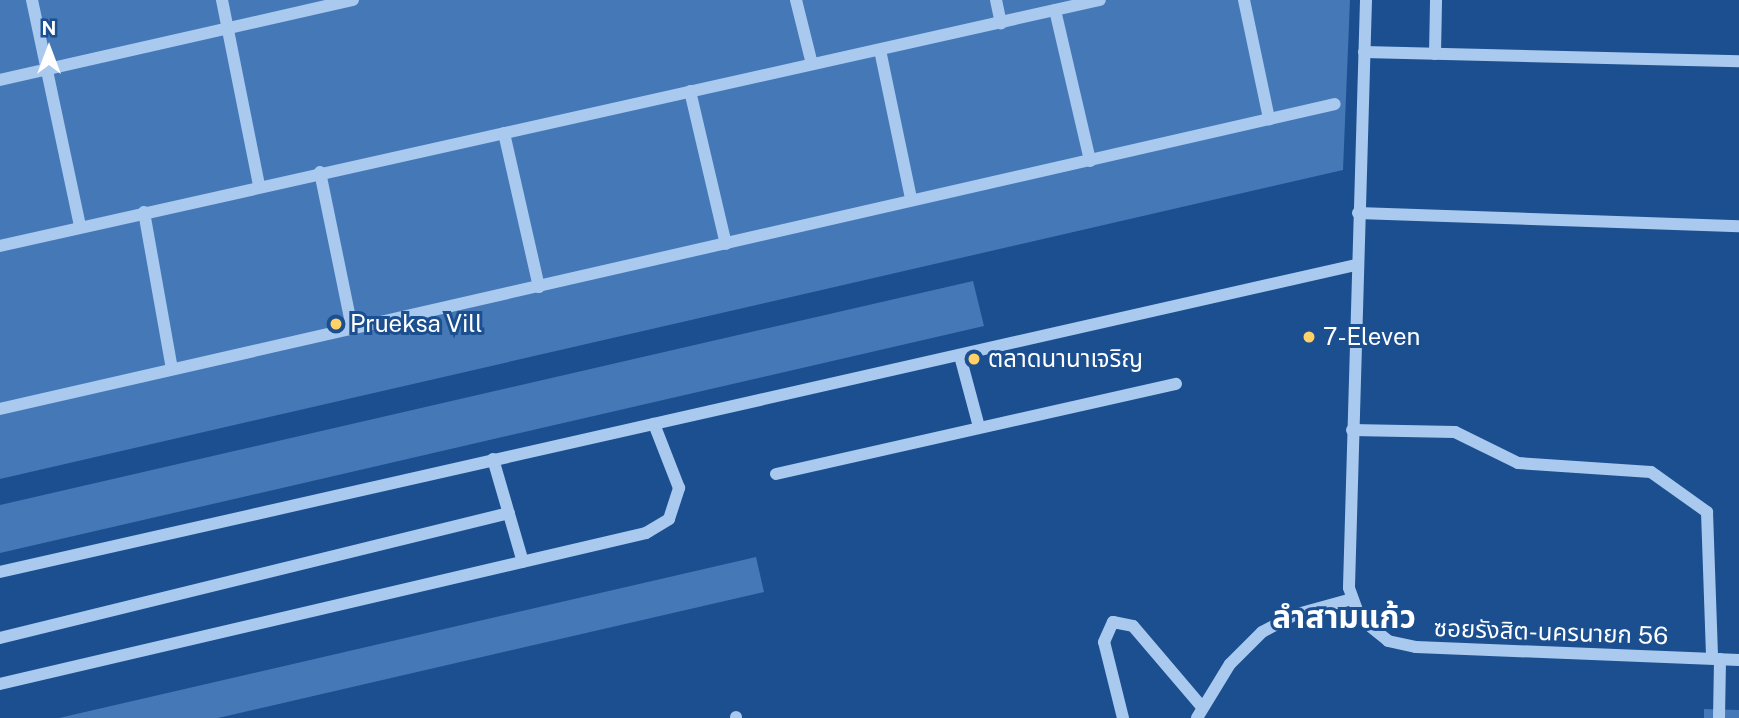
<!DOCTYPE html>
<html>
<head>
<meta charset="utf-8">
<style>
	body { margin:0 }
	#map { position:relative; width:1739px; height:718px; overflow:hidden; background:#1b4f8f; font-family:"Public Sans","Noto Sans Thai",sans-serif }
	div>[style] { position:absolute }
	[style*='--x'] { left:calc(var(--x)*1px); top:calc(var(--y)*1px); width:calc(var(--w)*1px); rotate:calc(var(--a)*1deg) }
	.building>* { inset:0; background:#4478b7 }
	.minor>* { height:12px; margin:-6px; padding:0 6px; transform-origin:6px; border-radius:6px; background:#a9c9ee }
	.dots>* { width:19px; height:19px; translate:-50% -50%; box-sizing:border-box; border:4px solid #1b4f8f; border-radius:50% }
	span { translate:-50% -50%; white-space:nowrap; text-align:center; line-height:1.15; -webkit-text-stroke:6px #1b4f8f; paint-order:stroke }
	.poi-label { font-size:24px; color:#fff }
	.left { translate:0 -50%; text-align:left }
	.street-label { font-size:24px; color:#fff }
	.district-label { font-size:32px; color:#fff; font-weight:700 }
	.north { position:absolute; left:14px; top:14px; width:70px; height:70px; -webkit-text-stroke:5px #1b4f8f; paint-order:stroke; rotate:0deg; font-size:19px; font-weight:700; line-height:28px; text-align:center; color:#fff }
	.north::after { content:''; display:block; margin:auto; width:24px; height:32px; background:#fff; clip-path:polygon(50% 0,100% 100%,50% 72%,0 100%) }
</style>
</head>
<body>
<div id="map">
	<div class="building">
		<div style="clip-path:polygon(0 0,1350px 0,1343px 170px,0 479px)"></div>
		<div style="clip-path:polygon(973px 281px,984px 326px,0 553px,0 505px)"></div>
		<div style="clip-path:polygon(756px 557px,764px 592px,218px 718px,59px 718px)"></div>
		<div style="clip-path:polygon(1704px 709px,1739px 710px,1739px 718px,1704px 718px)"></div>
	</div>
	<div class="minor">
		<div style="--x:32;--y:0;--w:231;--a:78"></div>
		<div style="--x:222;--y:0;--w:189;--a:78.7"></div>
		<div style="--x:796;--y:0;--w:66;--a:76"></div>
		<div style="--x:996;--y:0;--w:24;--a:78"></div>
		<div style="--x:1244;--y:0;--w:122;--a:78.1"></div>
		<div style="--x:1366;--y:0;--w:588;--a:91.66"></div>
		<div style="--x:1349;--y:588;--w:32;--a:70"></div>
		<div style="--x:1360;--y:618;--w:36;--a:39"></div>
		<div style="--x:1388;--y:641;--w:29;--a:12"></div>
		<div style="--x:1416;--y:647;--w:323;--a:2.3"></div>
		<div style="--x:1055;--y:10;--w:155;--a:76.9"></div>
		<div style="--x:880;--y:50;--w:152;--a:78.2"></div>
		<div style="--x:1364;--y:52;--w:375;--a:1.4"></div>
		<div style="--x:1435;--y:54;--w:54;--a:-88.9"></div>
		<div style="--x:0;--y:80;--w:362;--a:-12.8"></div>
		<div style="--x:690;--y:91;--w:157;--a:76.8"></div>
		<div style="--x:504;--y:133;--w:158;--a:77.2"></div>
		<div style="--x:320;--y:172;--w:159;--a:78.4"></div>
		<div style="--x:144;--y:212;--w:159;--a:79.9"></div>
		<div style="--x:1358;--y:213;--w:381;--a:2"></div>
		<div style="--x:0;--y:246;--w:1127;--a:-12.61"></div>
		<div style="--x:960;--y:356;--w:73;--a:75"></div>
		<div style="--x:0;--y:409;--w:1369;--a:-12.87"></div>
		<div style="--x:1352;--y:430;--w:103;--a:1.1"></div>
		<div style="--x:1455;--y:432;--w:70;--a:26.2"></div>
		<div style="--x:1518;--y:463;--w:133;--a:3.9"></div>
		<div style="--x:1651;--y:472;--w:69;--a:35.5"></div>
		<div style="--x:1707;--y:512;--w:146;--a:88"></div>
		<div style="--x:493;--y:459;--w:107;--a:73.8"></div>
		<div style="--x:776;--y:474;--w:410;--a:-12.7"></div>
		<div style="--x:0;--y:572;--w:1390;--a:-12.76"></div>
		<div style="--x:0;--y:638;--w:524;--a:-13.8"></div>
		<div style="--x:0;--y:684;--w:663;--a:-13.16"></div>
		<div style="--x:646;--y:533;--w:27;--a:-31"></div>
		<div style="--x:669;--y:519;--w:33;--a:-72"></div>
		<div style="--x:679;--y:488;--w:69;--a:-111.3"></div>
		<div style="--x:736;--y:717;--w:1;--a:90"></div>
		<div style="--x:1123;--y:718;--w:78;--a:-104"></div>
		<div style="--x:1104;--y:642;--w:22;--a:-66"></div>
		<div style="--x:1113;--y:622;--w:20;--a:11"></div>
		<div style="--x:1133;--y:626;--w:106;--a:49.6"></div>
		<div style="--x:1197;--y:718;--w:63;--a:-58.6"></div>
		<div style="--x:1230;--y:664;--w:45;--a:-45"></div>
		<div style="--x:1262;--y:632;--w:36;--a:-28"></div>
		<div style="--x:1294;--y:615;--w:60;--a:-15.4"></div>
		<div style="--x:1719;--y:718;--w:59;--a:-89"></div>
	</div>
	<div class="dots">
		<div style="left:336px;top:324px;background:#ffd166"></div>
		<div style="left:1309px;top:337px;background:#ffd166"></div>
		<div style="left:974px;top:359px;background:#ffd166"></div>
	</div>
	<div class="poi-label">
		<span class="left" style="left:350px;top:324px">Prueksa Vill</span>
		<span class="left" style="left:1323px;top:337px">7-Eleven</span>
		<span class="left" style="left:988px;top:359px">ตลาดนานาเจริญ</span>
	</div>
	<div class="street-label">
		<span style="left:1551px;top:632px;rotate:2deg">ซอยรังสิต-นครนายก 56</span>
	</div>
	<div class="district-label">
		<span style="left:1344px;top:617px">ลำสามแก้ว</span>
	</div>
	<div class="north">N</div>
</div>
</body>
</html>
